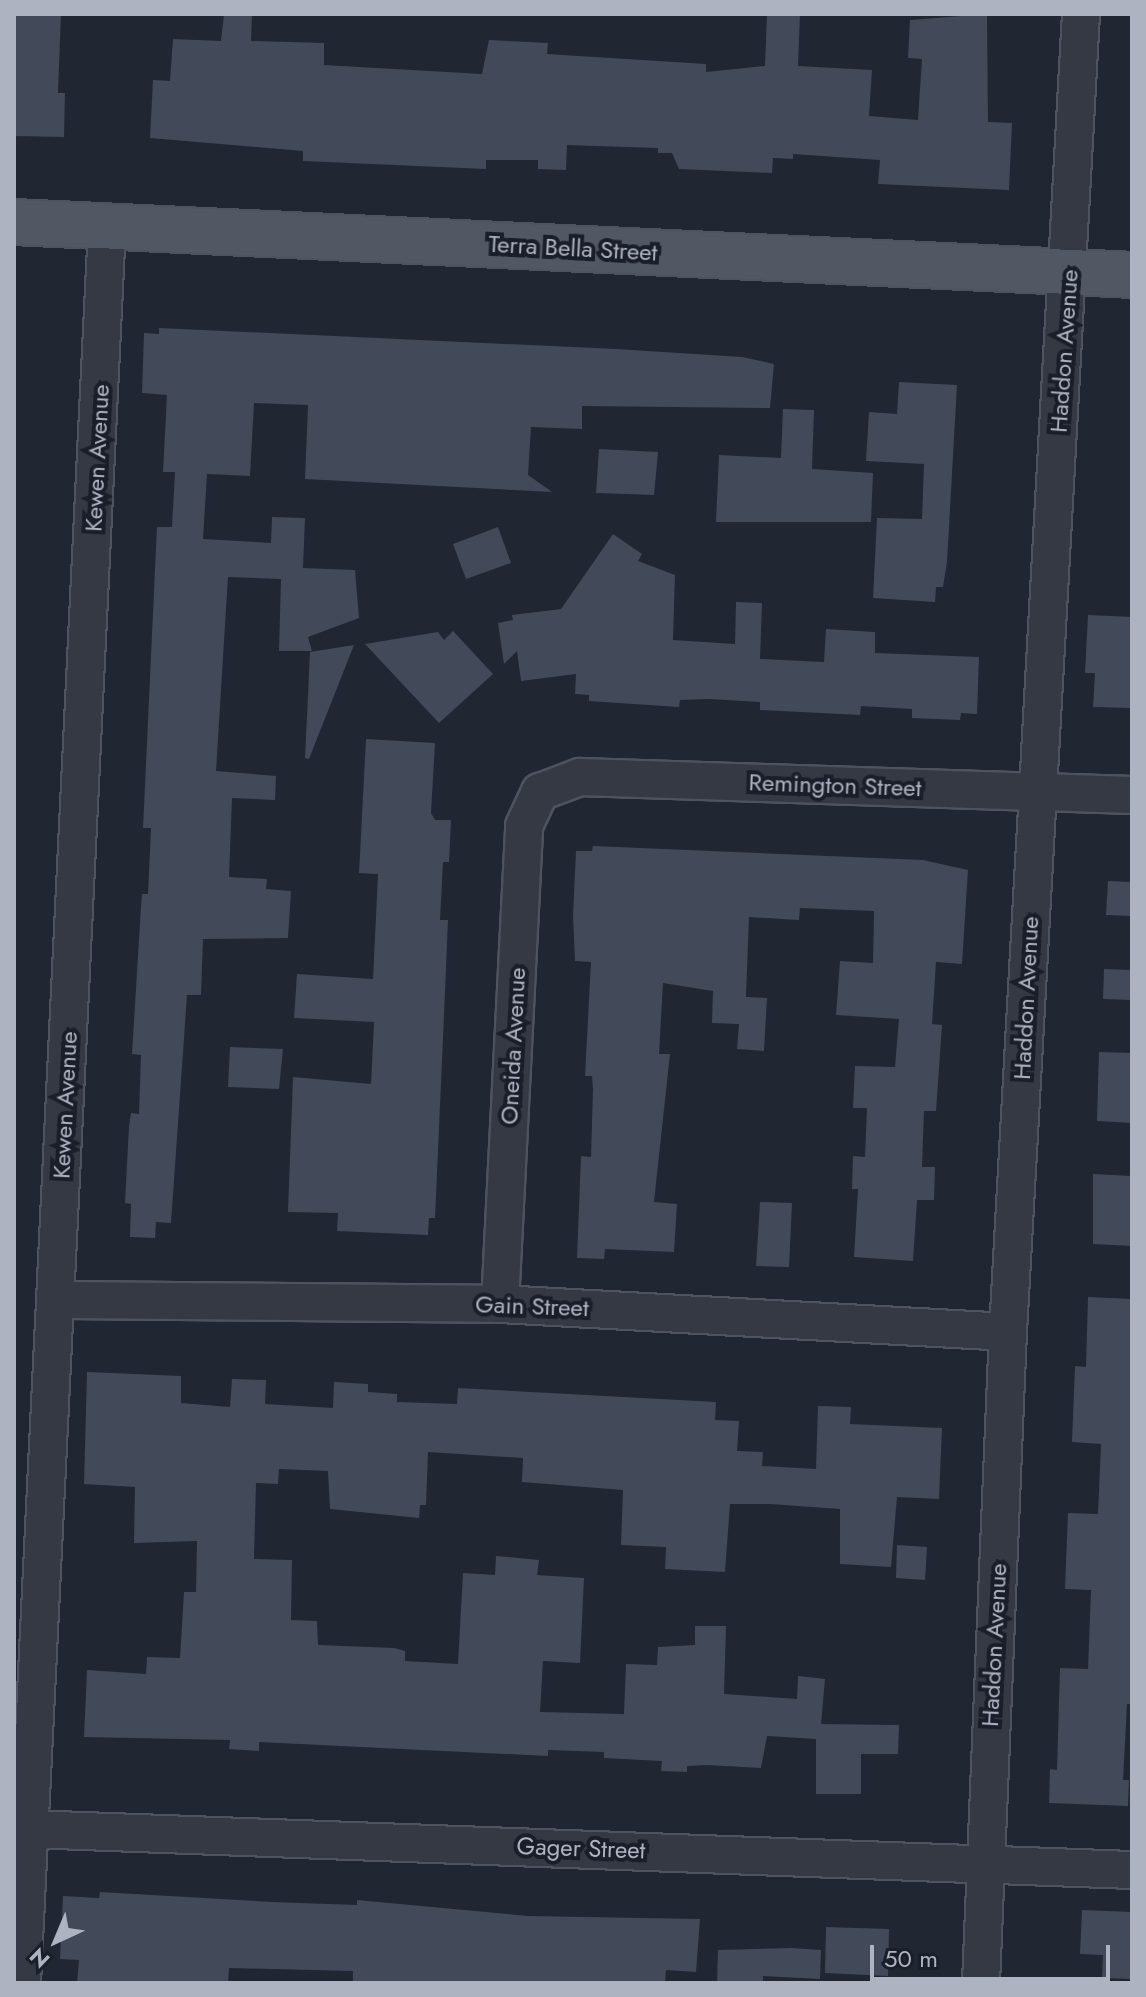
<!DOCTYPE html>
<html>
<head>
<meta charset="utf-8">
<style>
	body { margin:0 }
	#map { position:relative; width:1146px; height:1997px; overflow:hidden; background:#212633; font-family:Jost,sans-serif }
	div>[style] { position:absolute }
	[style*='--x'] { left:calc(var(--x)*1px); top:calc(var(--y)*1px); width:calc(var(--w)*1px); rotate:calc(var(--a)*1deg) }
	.building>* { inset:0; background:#424958 }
	.roads { filter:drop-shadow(2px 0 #4f535f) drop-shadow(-2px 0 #4f535f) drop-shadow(0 2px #4f535f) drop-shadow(0 -2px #4f535f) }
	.minor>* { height:36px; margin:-18px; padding:0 18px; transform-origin:18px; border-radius:18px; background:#343944 }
	.major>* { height:44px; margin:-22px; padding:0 22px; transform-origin:22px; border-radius:22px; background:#525764 }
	span { translate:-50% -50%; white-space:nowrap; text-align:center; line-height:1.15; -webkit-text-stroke:8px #1a1e29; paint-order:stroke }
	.street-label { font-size:24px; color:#aeb3c1 }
	.frame { position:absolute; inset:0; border:16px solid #aeb3c1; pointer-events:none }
	.north { position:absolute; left:16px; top:1901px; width:80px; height:80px; -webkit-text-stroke:6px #1a1e29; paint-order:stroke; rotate:224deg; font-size:22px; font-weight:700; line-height:32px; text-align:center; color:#aeb3c1 }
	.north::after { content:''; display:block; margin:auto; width:28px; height:36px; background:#aeb3c1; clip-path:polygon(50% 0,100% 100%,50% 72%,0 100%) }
	.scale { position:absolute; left:870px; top:1945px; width:240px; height:36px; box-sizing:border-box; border:4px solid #aeb3c1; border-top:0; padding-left:10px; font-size:24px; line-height:28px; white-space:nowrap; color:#aeb3c1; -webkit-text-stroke:6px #1a1e29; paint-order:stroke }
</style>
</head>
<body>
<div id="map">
	<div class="building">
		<div style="clip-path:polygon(14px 14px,61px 14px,58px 93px,65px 93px,64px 137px,14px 136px)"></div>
		<div style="clip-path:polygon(224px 14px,252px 14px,251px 41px,324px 43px,324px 65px,482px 74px,489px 40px,548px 43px,547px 54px,706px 64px,706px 72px,765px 66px,767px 14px,800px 14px,798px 66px,872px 70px,869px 116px,918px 120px,922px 59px,908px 58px,910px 20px,987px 14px,988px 122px,1012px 123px,1009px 190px,878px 184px,880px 160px,793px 154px,793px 159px,773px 158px,772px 173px,679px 169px,672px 153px,658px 153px,658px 148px,567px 145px,566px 170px,538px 169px,538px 160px,486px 160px,486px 169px,303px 161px,303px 151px,150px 138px,153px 80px,170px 81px,173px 39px,221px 41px)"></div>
		<div style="clip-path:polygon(159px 328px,616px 349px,742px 357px,774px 364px,770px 408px,582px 406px,582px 429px,531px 427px,528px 475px,552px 492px,305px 479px,308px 405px,254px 403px,250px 476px,207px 474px,203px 539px,271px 543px,272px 517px,305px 518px,303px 568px,355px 570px,359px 618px,308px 637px,312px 651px,279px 651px,281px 579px,228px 577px,216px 771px,276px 776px,275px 800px,232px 798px,229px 877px,267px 879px,266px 889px,291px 891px,288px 938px,203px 939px,201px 995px,187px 995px,171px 1223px,156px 1222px,155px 1238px,130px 1237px,131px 1204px,125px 1203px,129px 1126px,131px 1113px,139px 1114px,141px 1055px,132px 1054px,141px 907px,142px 894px,148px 894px,151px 828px,143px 828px,157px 527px,172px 527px,175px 472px,163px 472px,167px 395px,142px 393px,144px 333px,159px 334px)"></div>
		<div style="clip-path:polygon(899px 382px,957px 385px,947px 562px,943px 587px,936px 587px,935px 602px,873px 598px,877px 518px,922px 519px,924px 464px,866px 461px,869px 412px,897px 414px)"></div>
		<div style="clip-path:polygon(783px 409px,814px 410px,812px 469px,873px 473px,871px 522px,716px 522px,719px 455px,781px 458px)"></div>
		<div style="clip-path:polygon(599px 449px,658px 452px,654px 495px,596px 493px)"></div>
		<div style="clip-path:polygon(498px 527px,511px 563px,466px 579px,453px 544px)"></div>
		<div style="clip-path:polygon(613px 534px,642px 554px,638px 561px,675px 575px,673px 640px,735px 644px,736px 602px,762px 603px,760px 659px,824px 662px,826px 629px,875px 632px,875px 653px,979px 657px,977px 714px,961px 713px,960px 720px,912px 718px,912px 709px,861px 706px,860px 715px,760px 710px,760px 702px,709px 699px,680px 700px,679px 707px,589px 701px,589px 695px,575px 694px,576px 674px,521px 681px,517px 651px,504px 664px,498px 623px,513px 620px,512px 615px,561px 609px)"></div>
		<div style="clip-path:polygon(1088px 615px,1132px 617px,1132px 708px,1093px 707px,1095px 673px,1085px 673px)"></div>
		<div style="clip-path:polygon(453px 631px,493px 674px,439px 723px,365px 644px,438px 632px,444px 640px)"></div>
		<div style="clip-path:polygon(354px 645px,309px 759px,305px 758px,310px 652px)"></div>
		<div style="clip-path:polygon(366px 739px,435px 743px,431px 813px,435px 820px,451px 820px,449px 862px,443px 862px,440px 920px,448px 920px,443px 1038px,435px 1218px,429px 1218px,428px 1235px,337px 1231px,338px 1213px,288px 1212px,293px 1077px,371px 1084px,374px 1022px,294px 1018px,297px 974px,373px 979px,378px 874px,359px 873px)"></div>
		<div style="clip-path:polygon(593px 846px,923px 860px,968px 870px,962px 964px,936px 962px,932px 1024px,942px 1025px,936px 1111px,924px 1111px,922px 1167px,935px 1167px,934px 1200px,917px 1200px,913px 1261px,854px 1257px,858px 1189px,852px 1189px,853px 1156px,865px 1157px,867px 1108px,853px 1108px,855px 1066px,895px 1067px,899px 1019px,836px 1015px,840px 961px,873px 963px,874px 911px,800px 908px,799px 920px,749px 917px,746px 997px,767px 998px,764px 1051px,737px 1049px,739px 1024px,712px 1023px,713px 991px,663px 983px,659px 1054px,670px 1054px,654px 1202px,677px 1204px,674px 1252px,605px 1249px,604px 1259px,577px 1258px,581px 1156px,591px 1157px,593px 1089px,592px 1076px,585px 1076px,591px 962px,575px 961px,573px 916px,576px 851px,592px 851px)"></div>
		<div style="clip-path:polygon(1108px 881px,1132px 882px,1132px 916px,1106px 915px)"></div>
		<div style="clip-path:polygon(1104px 969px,1132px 970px,1132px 1000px,1103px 999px)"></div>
		<div style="clip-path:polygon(230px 1047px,283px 1049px,279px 1089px,228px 1087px)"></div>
		<div style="clip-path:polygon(1099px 1052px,1132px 1053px,1132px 1123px,1097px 1121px)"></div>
		<div style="clip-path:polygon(1093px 1174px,1132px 1176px,1132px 1246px,1093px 1244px)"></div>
		<div style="clip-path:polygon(760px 1202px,792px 1203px,789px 1267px,756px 1266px)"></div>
		<div style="clip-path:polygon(1088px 1297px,1132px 1299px,1132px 1704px,1127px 1704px,1123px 1780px,1129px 1780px,1128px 1806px,1049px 1803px,1050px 1769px,1057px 1770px,1060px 1668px,1088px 1669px,1091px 1590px,1065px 1589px,1068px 1513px,1098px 1514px,1101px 1444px,1072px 1442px,1075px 1366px,1086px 1367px)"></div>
		<div style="clip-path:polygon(87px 1372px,181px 1376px,181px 1403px,230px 1407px,232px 1379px,266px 1380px,265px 1404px,333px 1408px,334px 1382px,368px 1384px,368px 1392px,397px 1394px,397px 1402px,457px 1404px,458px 1388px,716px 1402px,715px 1420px,739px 1421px,737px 1451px,763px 1452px,762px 1466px,816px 1469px,818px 1406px,851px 1407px,850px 1424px,942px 1428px,939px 1499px,897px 1497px,891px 1567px,840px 1564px,840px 1509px,770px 1504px,730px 1504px,725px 1572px,665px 1569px,666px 1547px,621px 1545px,623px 1490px,522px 1482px,523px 1458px,428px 1452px,426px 1505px,420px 1505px,419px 1518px,330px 1509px,328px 1471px,279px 1469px,278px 1484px,256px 1483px,254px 1559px,292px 1560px,291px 1620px,317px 1621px,318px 1645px,394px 1648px,405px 1651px,405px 1661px,458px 1664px,463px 1573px,495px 1575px,496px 1556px,539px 1560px,537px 1575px,584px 1578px,580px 1663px,543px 1661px,540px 1712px,624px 1714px,626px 1664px,657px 1665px,658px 1647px,695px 1645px,695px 1626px,726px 1626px,724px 1694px,797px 1699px,798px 1676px,825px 1679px,821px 1724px,899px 1725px,898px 1754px,861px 1754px,861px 1794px,816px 1794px,816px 1739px,767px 1736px,761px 1768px,707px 1765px,687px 1766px,687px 1772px,661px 1771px,662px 1761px,604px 1758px,604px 1752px,548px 1750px,548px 1756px,259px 1742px,259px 1751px,229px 1749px,230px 1740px,84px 1737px,87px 1670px,146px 1674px,147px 1657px,180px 1658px,184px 1592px,196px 1592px,197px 1541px,134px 1543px,135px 1487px,84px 1484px)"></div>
		<div style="clip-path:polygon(897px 1545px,927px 1547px,925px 1580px,896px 1578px)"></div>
		<div style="clip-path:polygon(100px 1892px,272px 1902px,357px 1905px,357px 1900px,528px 1916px,700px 1919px,696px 1972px,666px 1970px,665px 1983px,353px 1983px,353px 1971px,229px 1968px,228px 1983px,77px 1983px,79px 1960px,60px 1959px,63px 1896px,99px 1898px)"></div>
		<div style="clip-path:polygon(1082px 1910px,1132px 1912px,1132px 1979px,1102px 1978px,1103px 1955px,1080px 1954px)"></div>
		<div style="clip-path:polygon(826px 1927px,889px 1929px,888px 1976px,825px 1973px)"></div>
		<div style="clip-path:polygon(792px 1948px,821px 1950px,820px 1979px,763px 1976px,763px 1983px,717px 1983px,718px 1950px)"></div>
	</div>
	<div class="roads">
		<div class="minor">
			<div style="--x:55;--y:1300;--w:445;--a:0.5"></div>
			<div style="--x:500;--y:1304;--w:509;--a:3.15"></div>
			<div style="--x:500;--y:1304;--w:479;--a:-87.1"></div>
			<div style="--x:524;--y:826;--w:38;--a:-65"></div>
			<div style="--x:540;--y:792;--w:43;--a:-20.6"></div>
			<div style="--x:580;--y:777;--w:552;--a:1.87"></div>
			<div style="--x:29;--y:1829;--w:1104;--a:2.13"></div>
			<div style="--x:22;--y:1983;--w:1758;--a:-87.23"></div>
			<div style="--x:981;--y:1983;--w:652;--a:-87.63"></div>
			<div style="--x:1008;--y:1332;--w:1320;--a:-86.83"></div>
		</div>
		<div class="major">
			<div style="--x:14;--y:222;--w:1119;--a:2.71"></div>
		</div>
	</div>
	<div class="street-label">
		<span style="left:573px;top:248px;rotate:3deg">Terra Bella Street</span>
		<span style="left:1064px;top:351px;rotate:-86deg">Haddon Avenue</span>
		<span style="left:97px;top:458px;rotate:-87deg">Kewen Avenue</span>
		<span style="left:835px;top:785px;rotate:2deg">Remington Street</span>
		<span style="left:1026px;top:998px;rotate:-87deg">Haddon Avenue</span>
		<span style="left:513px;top:1046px;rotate:-87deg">Oneida Avenue</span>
		<span style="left:65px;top:1105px;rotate:-87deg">Kewen Avenue</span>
		<span style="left:532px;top:1306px;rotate:2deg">Gain Street</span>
		<span style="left:994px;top:1645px;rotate:-87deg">Haddon Avenue</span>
		<span style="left:581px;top:1848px;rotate:2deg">Gager Street</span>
	</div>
	<div class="frame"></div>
	<div class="north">N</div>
	<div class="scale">50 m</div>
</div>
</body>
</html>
